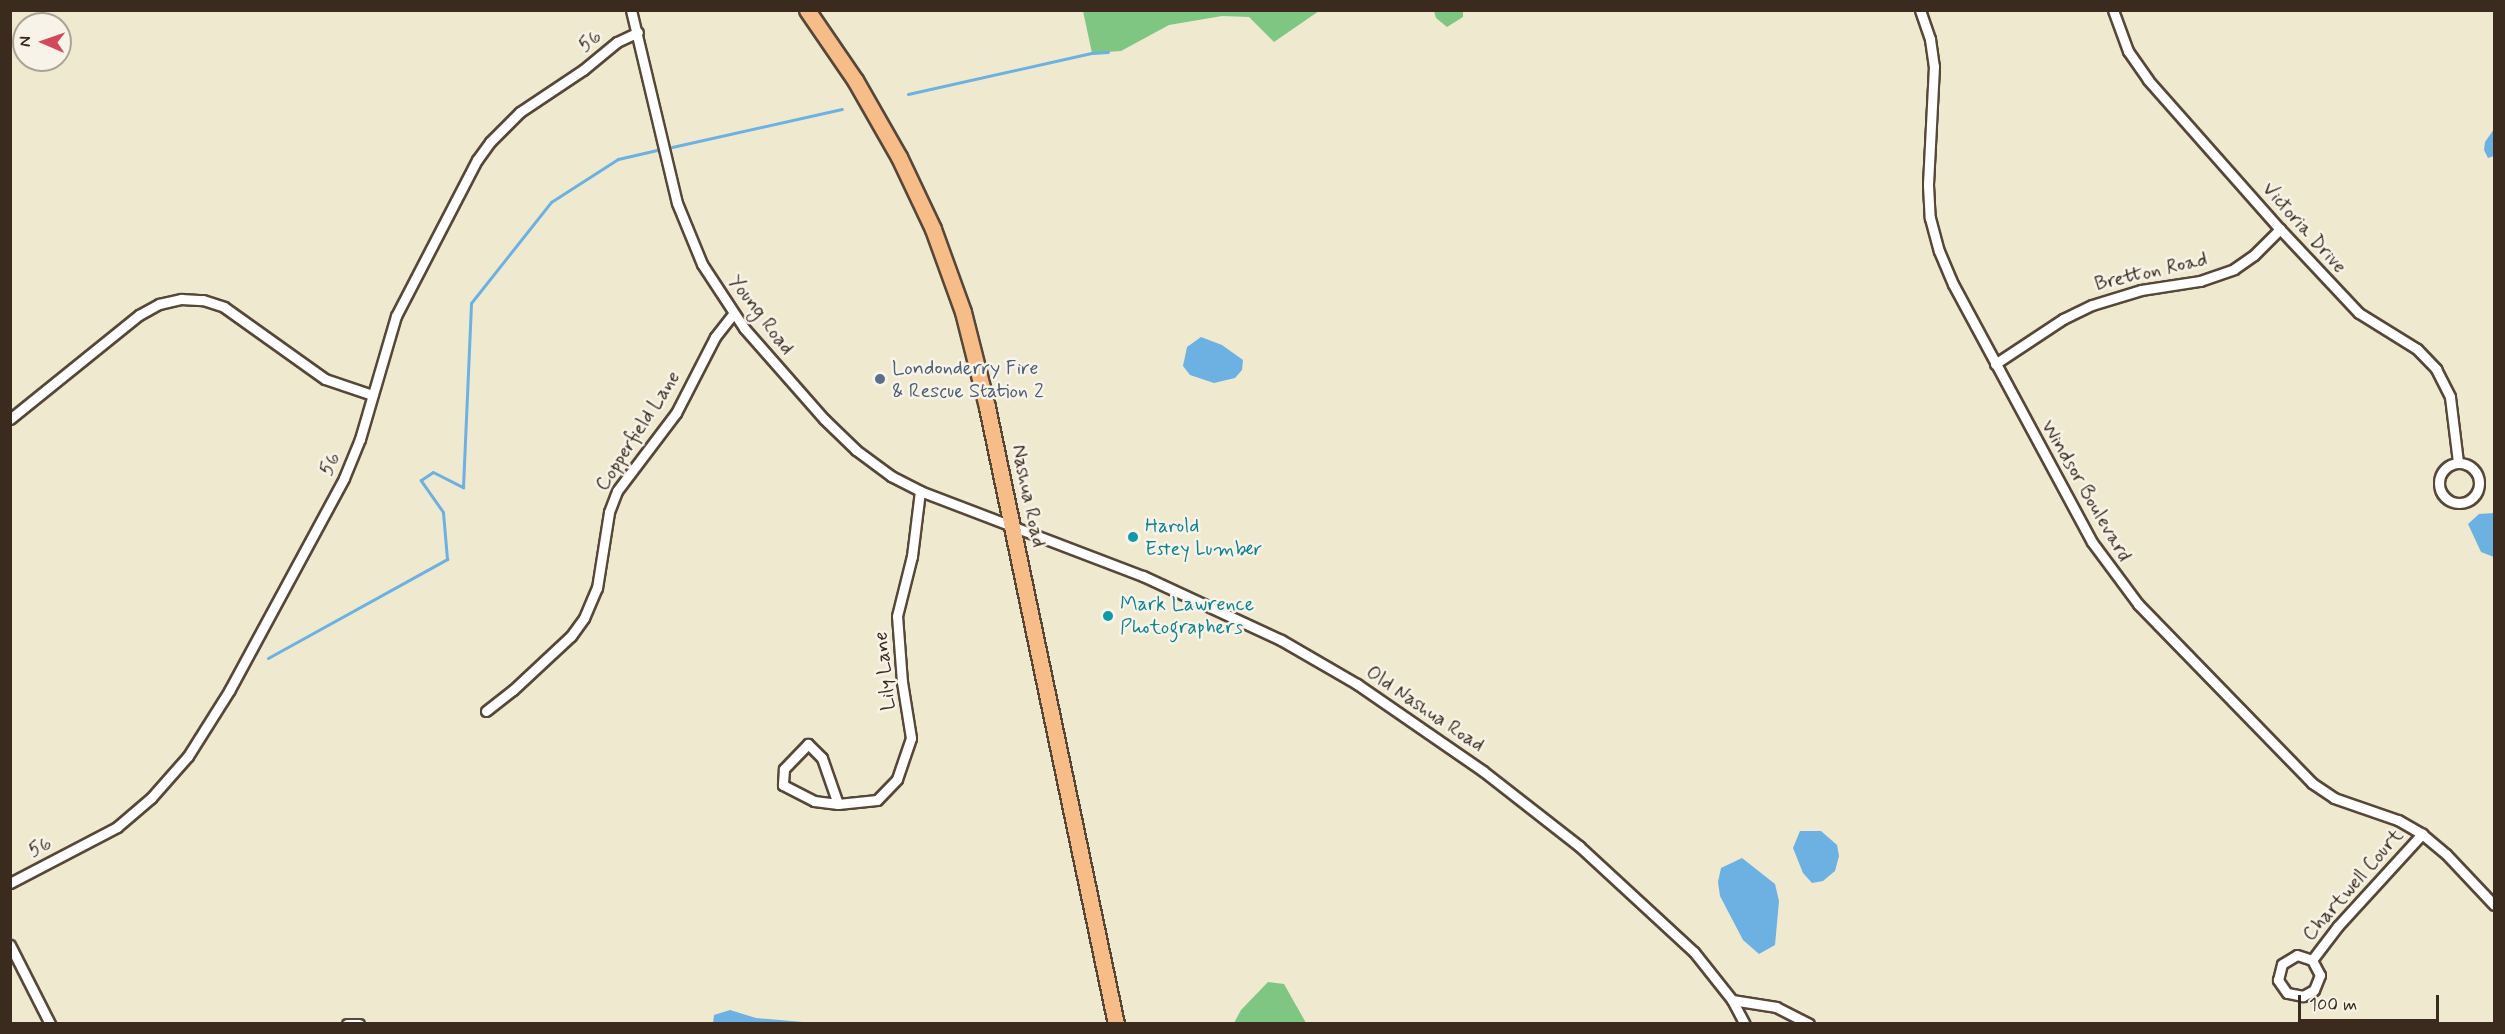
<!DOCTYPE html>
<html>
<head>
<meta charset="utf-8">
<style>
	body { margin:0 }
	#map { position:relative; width:2505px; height:1034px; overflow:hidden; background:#efe9d0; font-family:Mynerve,sans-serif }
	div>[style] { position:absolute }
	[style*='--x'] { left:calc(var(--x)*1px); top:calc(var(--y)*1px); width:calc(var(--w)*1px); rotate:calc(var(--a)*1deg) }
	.green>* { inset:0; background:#7ec682 }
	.water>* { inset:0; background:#6cb1e2 }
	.stream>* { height:3px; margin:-1.5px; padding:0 1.5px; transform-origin:1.5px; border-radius:1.5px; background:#6cb1e2 }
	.roads { filter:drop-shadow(2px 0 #564739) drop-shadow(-2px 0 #564739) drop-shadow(0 2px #564739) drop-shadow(0 -2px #564739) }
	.minor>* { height:9px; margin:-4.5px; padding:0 4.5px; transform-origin:4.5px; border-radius:4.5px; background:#fff }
	.minor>.ring { margin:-4.5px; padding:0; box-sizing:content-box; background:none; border:9px solid #fff; border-radius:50% }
	.primary>* { height:15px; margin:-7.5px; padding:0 7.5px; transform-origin:7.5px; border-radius:7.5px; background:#f7bd88 }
	.dots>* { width:16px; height:16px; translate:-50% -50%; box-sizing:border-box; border:3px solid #f7f3e8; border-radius:50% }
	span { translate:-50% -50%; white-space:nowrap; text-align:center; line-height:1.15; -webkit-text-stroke:5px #f7f3e8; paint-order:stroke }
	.street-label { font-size:20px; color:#3b2a1e }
	.service-label { font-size:20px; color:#4e5e75 }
	.left { translate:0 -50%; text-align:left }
	.culture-label { font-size:20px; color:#0d838f }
	.frame { position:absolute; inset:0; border:12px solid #3b2a1e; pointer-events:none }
	.north { position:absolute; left:12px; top:12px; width:60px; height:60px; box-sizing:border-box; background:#f7f3e8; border:2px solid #aca397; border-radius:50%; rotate:272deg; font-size:16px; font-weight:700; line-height:24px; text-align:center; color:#3b2a1e }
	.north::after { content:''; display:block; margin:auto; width:21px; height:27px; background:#d1495b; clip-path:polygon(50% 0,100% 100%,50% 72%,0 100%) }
	.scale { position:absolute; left:2298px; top:995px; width:141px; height:27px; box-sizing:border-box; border:3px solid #3b2a1e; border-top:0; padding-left:8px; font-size:18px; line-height:21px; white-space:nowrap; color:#3b2a1e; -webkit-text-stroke:4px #f7f3e8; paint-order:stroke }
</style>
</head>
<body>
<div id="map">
	<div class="green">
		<div style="clip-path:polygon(1083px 11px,1083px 10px,1319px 11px,1274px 42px,1249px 17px,1222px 16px,1169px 25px,1121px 51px,1092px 53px)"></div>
		<div style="clip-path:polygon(1434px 11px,1463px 11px,1463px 17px,1447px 27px,1436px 18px)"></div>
		<div style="clip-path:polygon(1268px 982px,1284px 984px,1306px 1023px,1234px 1023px,1241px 1010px)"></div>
	</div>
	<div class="water">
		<div style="clip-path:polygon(2494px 129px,2494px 156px,2488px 158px,2484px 150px,2485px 142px)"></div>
		<div style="clip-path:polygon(1201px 337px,1222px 345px,1243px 360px,1242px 370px,1235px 378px,1214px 383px,1190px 375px,1183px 366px,1187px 347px)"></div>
		<div style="clip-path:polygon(2494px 513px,2494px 557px,2481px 552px,2468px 524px,2479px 514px)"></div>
		<div style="clip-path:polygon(1800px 831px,1821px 831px,1837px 845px,1839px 856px,1835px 871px,1823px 881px,1812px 883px,1803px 873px,1793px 848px)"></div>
		<div style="clip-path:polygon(1742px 858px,1775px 884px,1779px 901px,1775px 945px,1759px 954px,1743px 940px,1720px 896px,1718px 882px,1721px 868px)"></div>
		<div style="clip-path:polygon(730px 1010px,756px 1018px,815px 1023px,713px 1023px,714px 1015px)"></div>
	</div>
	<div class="stream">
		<div style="--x:908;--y:94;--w:189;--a:-12.6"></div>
		<div style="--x:1092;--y:53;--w:16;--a:-4"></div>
		<div style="--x:672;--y:147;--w:174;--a:-12.6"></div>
		<div style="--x:268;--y:658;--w:205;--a:-28.9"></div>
		<div style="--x:447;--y:559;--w:47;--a:-94.9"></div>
		<div style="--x:443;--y:512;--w:39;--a:-125"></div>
		<div style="--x:421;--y:480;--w:14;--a:-34"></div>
		<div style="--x:433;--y:472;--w:34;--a:27"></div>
		<div style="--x:463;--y:487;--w:184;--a:-87.5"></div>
		<div style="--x:471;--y:303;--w:129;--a:-51.6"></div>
		<div style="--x:551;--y:202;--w:80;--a:-32.7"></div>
		<div style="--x:618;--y:159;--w:40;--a:-13"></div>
	</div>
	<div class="roads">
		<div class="minor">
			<div style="--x:631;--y:10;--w:198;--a:76.6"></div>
			<div style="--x:677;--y:203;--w:66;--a:67.7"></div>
			<div style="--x:702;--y:264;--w:77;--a:56.7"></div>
			<div style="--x:744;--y:328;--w:121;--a:48.7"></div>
			<div style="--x:824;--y:419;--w:45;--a:44.1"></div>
			<div style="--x:856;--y:450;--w:44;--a:36.6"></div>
			<div style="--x:891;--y:476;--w:33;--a:27"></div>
			<div style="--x:920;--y:491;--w:239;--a:20.9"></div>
			<div style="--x:1143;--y:576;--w:152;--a:24.9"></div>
			<div style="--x:1281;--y:640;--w:88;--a:30.1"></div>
			<div style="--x:1357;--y:684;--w:153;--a:34.6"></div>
			<div style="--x:1483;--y:771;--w:122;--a:38"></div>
			<div style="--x:1579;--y:846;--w:156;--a:42.7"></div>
			<div style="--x:1694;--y:952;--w:61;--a:51.6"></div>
			<div style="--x:1732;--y:1000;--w:27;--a:62"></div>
			<div style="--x:1920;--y:10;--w:31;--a:71"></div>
			<div style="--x:1930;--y:39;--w:27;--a:82"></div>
			<div style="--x:1934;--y:66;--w:119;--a:92.9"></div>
			<div style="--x:1928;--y:185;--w:33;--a:87"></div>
			<div style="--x:1930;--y:218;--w:34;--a:75"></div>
			<div style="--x:1939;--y:251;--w:36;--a:67"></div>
			<div style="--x:1953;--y:284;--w:293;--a:61.7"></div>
			<div style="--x:2092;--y:542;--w:77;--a:53.4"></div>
			<div style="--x:2138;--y:604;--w:250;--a:45.8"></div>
			<div style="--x:2312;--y:783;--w:27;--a:34"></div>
			<div style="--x:2334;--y:798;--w:68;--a:19"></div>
			<div style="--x:2398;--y:820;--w:28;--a:30"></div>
			<div style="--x:2422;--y:834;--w:31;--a:40"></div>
			<div style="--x:2446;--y:854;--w:70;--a:46.7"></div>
			<div style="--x:2113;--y:10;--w:44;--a:69.9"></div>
			<div style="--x:2128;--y:51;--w:35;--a:55"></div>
			<div style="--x:2148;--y:80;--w:199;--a:48.5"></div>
			<div style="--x:2280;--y:229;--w:115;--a:46.8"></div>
			<div style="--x:2359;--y:313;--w:68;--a:31.8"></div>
			<div style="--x:2417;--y:349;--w:28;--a:46"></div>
			<div style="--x:2436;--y:369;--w:31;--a:63"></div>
			<div style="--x:2450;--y:397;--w:65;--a:83"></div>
			<div style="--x:1995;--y:364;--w:82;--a:-33.5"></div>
			<div style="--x:2063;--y:319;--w:32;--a:-26"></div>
			<div style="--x:2092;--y:305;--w:51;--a:-17"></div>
			<div style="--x:2141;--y:290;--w:60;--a:-8.7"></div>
			<div style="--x:2200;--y:281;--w:36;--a:-19"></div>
			<div style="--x:2234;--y:269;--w:24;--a:-35"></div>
			<div style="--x:2254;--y:255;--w:37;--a:-45"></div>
			<div style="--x:10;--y:419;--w:166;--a:-38.9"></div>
			<div style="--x:139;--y:315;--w:23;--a:-29"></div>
			<div style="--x:159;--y:304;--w:23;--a:-13"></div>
			<div style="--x:181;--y:299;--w:22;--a:3"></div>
			<div style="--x:203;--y:300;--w:22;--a:18"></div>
			<div style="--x:224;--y:307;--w:124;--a:35.5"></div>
			<div style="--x:325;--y:379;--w:50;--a:18.8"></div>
			<div class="ring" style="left:2439px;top:463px;width:31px;height:31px"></div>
			<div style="--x:486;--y:711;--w:34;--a:-38"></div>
			<div style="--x:513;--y:690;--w:79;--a:-43"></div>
			<div style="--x:571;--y:636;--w:22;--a:-54"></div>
			<div style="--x:584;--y:618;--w:33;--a:-67"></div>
			<div style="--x:597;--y:588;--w:77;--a:-81"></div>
			<div style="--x:609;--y:512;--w:22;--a:-69"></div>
			<div style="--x:617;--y:491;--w:98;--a:-52.9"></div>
			<div style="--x:676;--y:413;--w:85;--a:-62.8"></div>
			<div style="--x:715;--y:337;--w:29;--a:-52"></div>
			<div style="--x:838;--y:804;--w:49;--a:-109.2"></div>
			<div style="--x:822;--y:758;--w:20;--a:-135"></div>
			<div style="--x:808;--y:744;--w:35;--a:134"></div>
			<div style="--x:784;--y:769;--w:16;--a:94"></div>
			<div style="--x:783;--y:785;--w:35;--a:27"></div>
			<div style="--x:814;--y:801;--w:24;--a:7"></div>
			<div style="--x:838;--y:804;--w:39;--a:-6"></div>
			<div style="--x:877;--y:800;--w:29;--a:-46"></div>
			<div style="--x:897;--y:779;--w:43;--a:-71.1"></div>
			<div style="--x:911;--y:738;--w:57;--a:-99.1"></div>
			<div style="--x:902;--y:682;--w:66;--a:-94.3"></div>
			<div style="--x:897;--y:616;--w:62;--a:-76"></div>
			<div style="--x:912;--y:556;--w:65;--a:-83"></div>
			<div style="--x:10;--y:883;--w:121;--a:-27.6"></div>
			<div style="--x:117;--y:827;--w:45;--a:-40.5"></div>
			<div style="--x:151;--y:798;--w:56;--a:-48.6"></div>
			<div style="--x:188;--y:756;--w:77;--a:-57.8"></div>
			<div style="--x:229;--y:691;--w:242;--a:-61.6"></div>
			<div style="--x:344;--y:478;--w:42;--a:-67.7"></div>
			<div style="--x:360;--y:439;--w:128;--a:-73.7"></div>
			<div style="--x:396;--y:316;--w:176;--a:-62.6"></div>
			<div style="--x:477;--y:160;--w:22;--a:-54"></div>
			<div style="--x:490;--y:142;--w:42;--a:-45"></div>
			<div style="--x:520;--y:112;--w:76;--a:-33.7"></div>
			<div style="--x:583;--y:70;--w:44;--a:-39.5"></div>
			<div style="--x:617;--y:42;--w:23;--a:-25"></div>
			<div style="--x:10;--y:945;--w:89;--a:63.1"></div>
			<div style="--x:2312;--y:960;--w:17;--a:62"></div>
			<div style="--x:2320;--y:975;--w:16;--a:112"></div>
			<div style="--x:2314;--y:990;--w:13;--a:151"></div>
			<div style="--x:2303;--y:996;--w:16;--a:-169"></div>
			<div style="--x:2287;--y:993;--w:16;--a:-125"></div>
			<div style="--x:2278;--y:980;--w:16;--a:-76"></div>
			<div style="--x:2282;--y:964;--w:17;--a:-31"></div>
			<div style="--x:2297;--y:955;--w:16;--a:18"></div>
			<div style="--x:2312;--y:960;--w:43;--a:-52.6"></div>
			<div style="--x:2338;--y:926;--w:125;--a:-47.6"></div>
			<div style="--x:1732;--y:1000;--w:45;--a:9"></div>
			<div style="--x:1776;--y:1007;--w:37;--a:27"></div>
			<div style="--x:347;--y:1024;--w:12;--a:0"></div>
		</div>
		<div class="primary">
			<div style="--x:807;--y:10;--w:85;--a:55.6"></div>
			<div style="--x:855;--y:80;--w:89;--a:60.3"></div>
			<div style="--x:899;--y:157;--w:80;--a:64.7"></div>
			<div style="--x:933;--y:229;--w:88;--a:70.1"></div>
			<div style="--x:963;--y:312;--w:98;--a:75.8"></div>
			<div style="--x:987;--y:407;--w:630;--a:78.19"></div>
		</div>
	</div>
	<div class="dots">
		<div style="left:880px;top:379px;background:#5c6f8a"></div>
		<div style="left:1133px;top:537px;background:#0f9aa8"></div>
		<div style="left:1108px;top:616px;background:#0f9aa8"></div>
	</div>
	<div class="street-label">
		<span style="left:590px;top:41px;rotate:-39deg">56</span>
		<span style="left:2304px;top:228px;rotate:48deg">Victoria Drive</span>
		<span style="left:2151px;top:272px;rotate:-13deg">Bretton Road</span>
		<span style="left:761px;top:315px;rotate:53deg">Young Road</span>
		<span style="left:638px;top:431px;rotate:-57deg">Copperfield Lane</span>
		<span style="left:330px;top:464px;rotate:-65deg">56</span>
		<span style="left:2086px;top:491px;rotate:60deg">Windsor Boulevard</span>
		<span style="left:1028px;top:496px;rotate:78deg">Nashua Road</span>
		<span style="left:885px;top:671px;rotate:-96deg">Lily Lane</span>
		<span style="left:1425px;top:709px;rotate:34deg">Old Nashua Road</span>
		<span style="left:40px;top:847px;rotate:-27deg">56</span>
		<span style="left:2353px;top:885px;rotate:-49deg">Chartwell Court</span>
	</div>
	<div class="service-label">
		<span class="left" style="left:892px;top:380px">Londonderry Fire<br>&amp; Rescue Station 2</span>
	</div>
	<div class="culture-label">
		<span class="left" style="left:1145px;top:538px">Harold<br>Estey Lumber</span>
		<span class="left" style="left:1120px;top:616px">Mark Lawrence<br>Photographers</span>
	</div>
	<div class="frame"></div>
	<div class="north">N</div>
	<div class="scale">100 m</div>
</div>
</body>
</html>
